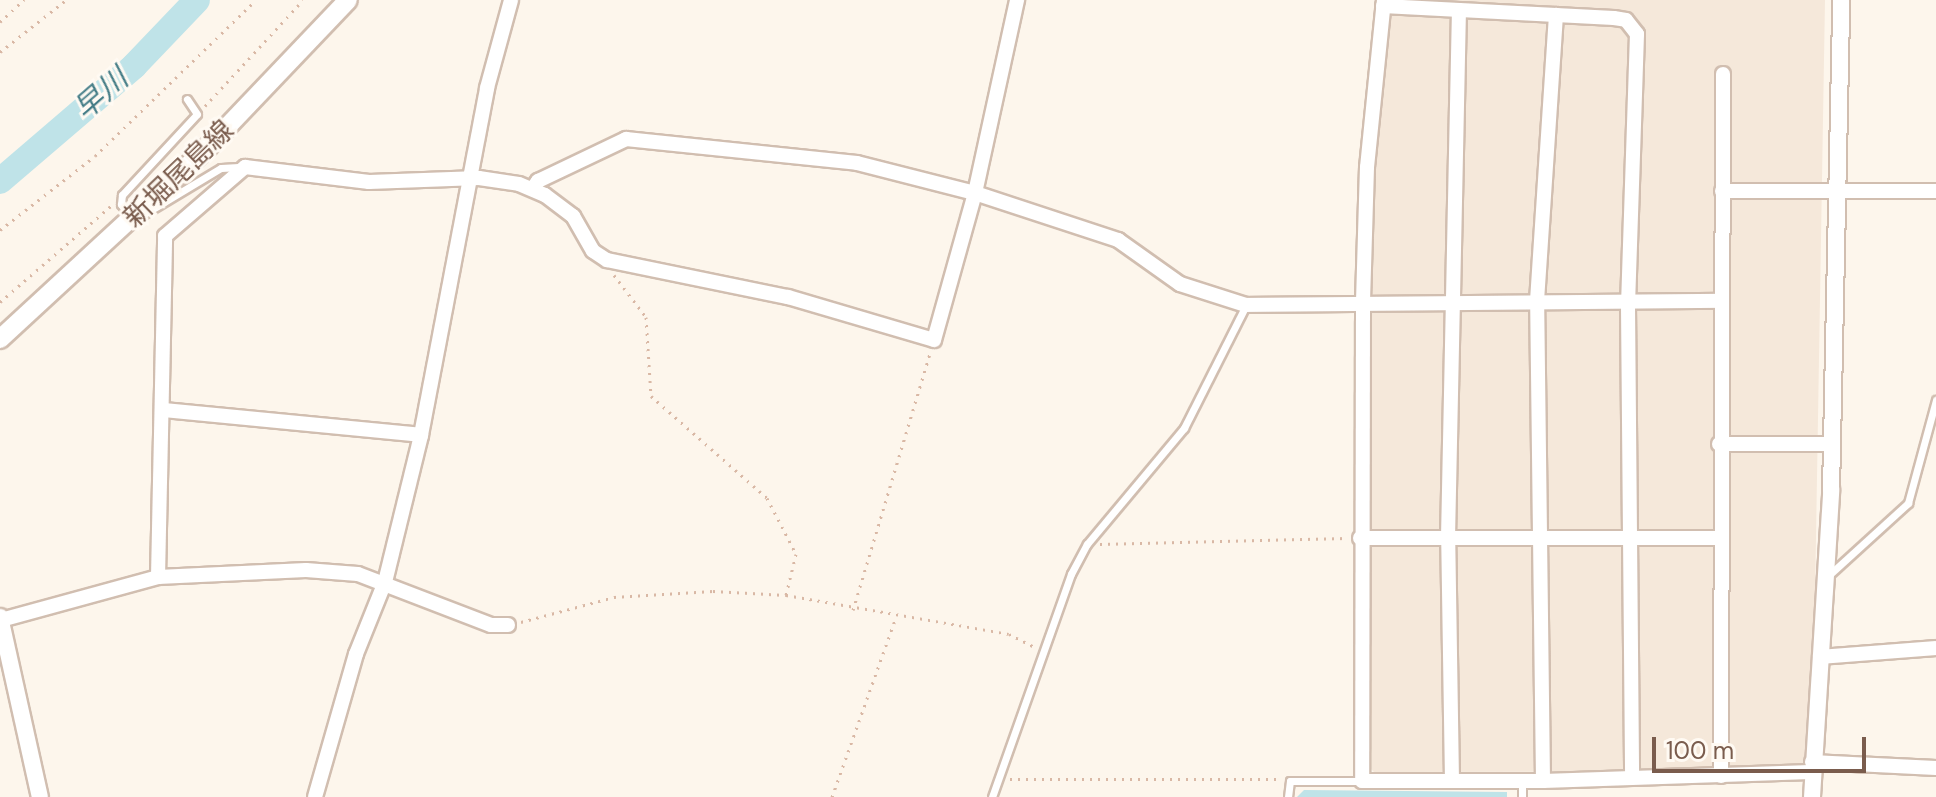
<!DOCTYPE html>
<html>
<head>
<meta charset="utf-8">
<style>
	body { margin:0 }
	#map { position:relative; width:1936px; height:797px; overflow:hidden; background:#fdf6ec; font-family:"DM Sans","Noto Sans JP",sans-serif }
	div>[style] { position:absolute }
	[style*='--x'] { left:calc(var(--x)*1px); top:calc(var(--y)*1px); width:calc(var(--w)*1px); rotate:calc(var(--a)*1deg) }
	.residential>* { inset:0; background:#f5e8da }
	.water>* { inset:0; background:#bfe3e8 }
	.river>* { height:26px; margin:-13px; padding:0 13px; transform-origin:13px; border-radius:13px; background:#bfe3e8 }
	.path>* { height:3px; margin-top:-1.5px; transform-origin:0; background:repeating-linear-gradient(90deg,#d9b8a5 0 2px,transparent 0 8px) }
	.roads { filter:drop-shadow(2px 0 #d1beb0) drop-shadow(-2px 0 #d1beb0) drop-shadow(0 2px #d1beb0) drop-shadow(0 -2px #d1beb0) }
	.service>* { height:7px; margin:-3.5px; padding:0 3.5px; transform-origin:3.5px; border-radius:3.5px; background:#fff }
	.minor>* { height:14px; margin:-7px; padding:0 7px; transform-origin:7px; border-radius:7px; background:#fff }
	.tertiary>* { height:16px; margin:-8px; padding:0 8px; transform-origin:8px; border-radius:8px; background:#fff }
	.secondary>* { height:18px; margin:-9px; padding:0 9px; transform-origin:9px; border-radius:9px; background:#fff }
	span { translate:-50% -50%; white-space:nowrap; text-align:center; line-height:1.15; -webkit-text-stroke:6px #fffaf3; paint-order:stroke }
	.street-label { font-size:28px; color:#7a5c4d }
	.water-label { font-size:30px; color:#437c86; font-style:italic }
	.scale { position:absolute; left:1652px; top:737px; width:214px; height:36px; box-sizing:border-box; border:4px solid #7a5c4d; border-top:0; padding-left:10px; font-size:24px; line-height:28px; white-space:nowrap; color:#7a5c4d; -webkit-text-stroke:6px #fffaf3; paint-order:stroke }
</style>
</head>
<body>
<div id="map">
	<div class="residential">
		<div style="clip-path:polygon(1393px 0,1825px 0,1814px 657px,1807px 765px,1800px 771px,1374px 772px,1368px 766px,1370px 189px)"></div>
	</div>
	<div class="water">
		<div style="clip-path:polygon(1304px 790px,1507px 792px,1507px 797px,1297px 797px)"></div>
	</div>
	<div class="river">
		<div style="--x:0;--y:181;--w:177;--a:-40.6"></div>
		<div style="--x:134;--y:66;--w:91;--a:-46.3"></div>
	</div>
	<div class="path">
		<div style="--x:0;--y:22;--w:33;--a:-43"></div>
		<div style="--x:0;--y:52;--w:84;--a:-38.2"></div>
		<div style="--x:205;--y:106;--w:144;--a:-47.2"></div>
		<div style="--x:0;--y:230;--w:120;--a:-37.9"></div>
		<div style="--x:95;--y:156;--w:224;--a:-44.1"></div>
		<div style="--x:614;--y:275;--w:53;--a:52.7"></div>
		<div style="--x:646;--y:317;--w:79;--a:86.4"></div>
		<div style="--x:651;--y:396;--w:154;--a:41.3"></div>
		<div style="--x:767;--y:498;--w:63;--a:62.6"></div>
		<div style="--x:796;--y:554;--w:42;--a:103.7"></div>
		<div style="--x:0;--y:302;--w:147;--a:-40.9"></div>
		<div style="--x:1100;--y:544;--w:248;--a:-1.4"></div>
		<div style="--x:853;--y:610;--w:268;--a:-73.3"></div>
		<div style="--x:521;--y:622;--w:96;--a:-15"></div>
		<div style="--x:614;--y:597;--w:99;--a:-3.5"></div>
		<div style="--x:713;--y:591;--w:73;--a:3.1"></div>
		<div style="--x:786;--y:595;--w:226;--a:9.9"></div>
		<div style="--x:1009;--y:634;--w:29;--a:27"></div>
		<div style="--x:1010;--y:779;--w:269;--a:0"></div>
		<div style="--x:832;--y:797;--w:191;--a:-70.4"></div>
	</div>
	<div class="roads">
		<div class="service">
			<div style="--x:130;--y:216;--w:15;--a:-127"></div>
			<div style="--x:121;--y:204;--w:9;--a:-84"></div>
			<div style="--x:122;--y:195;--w:110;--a:-47.2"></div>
			<div style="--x:197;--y:114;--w:18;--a:-124"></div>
			<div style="--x:141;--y:216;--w:93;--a:-31"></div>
			<div style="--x:221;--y:168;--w:22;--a:-3"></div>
			<div style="--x:1829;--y:575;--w:107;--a:-42.3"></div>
			<div style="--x:1908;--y:503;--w:107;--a:-74.8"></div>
			<div style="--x:1522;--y:781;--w:16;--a:90"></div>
			<div style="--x:992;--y:797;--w:237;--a:-70.5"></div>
			<div style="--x:1071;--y:574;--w:34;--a:-62"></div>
			<div style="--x:1087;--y:544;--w:151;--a:-50.1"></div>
			<div style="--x:1184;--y:428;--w:138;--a:-63.2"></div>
			<div style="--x:1288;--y:797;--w:16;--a:-83"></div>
			<div style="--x:1290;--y:781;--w:72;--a:0"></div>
		</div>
		<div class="minor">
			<div style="--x:1384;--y:0;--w:168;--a:95.8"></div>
			<div style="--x:1367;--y:167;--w:136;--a:91.7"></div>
			<div style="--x:1363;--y:303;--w:478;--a:90.1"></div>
			<div style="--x:1362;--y:781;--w:181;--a:0"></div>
			<div style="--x:1543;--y:781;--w:268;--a:-1.9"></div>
			<div style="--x:1383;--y:6;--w:231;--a:3"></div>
			<div style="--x:1614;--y:18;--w:12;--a:9"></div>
			<div style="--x:1626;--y:20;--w:18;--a:52"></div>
			<div style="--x:1637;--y:34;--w:272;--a:91.9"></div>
			<div style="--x:1628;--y:306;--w:471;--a:89.5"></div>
			<div style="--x:533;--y:188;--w:9;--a:-54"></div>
			<div style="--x:538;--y:181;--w:98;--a:-25.5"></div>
			<div style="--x:626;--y:139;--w:232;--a:5.9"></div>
			<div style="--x:857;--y:163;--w:122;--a:14.3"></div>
			<div style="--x:975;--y:193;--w:151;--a:18.2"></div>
			<div style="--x:1118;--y:240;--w:76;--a:35.4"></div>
			<div style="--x:1180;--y:284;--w:69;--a:17.7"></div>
			<div style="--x:1246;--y:305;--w:474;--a:-0.5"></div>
			<div style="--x:1722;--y:191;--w:214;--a:0"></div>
			<div style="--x:163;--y:410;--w:259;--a:5.5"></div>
			<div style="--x:1719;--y:444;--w:113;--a:0"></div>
			<div style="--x:1360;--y:538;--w:360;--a:0"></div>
			<div style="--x:158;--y:577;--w:341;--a:-88.8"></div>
			<div style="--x:165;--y:236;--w:106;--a:-40.8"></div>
			<div style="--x:245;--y:167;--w:125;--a:6.9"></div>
			<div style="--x:369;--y:182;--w:110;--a:-2.1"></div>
			<div style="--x:479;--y:178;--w:40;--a:8.5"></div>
			<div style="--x:519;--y:184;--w:28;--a:23"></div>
			<div style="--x:545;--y:195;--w:35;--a:37"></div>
			<div style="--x:573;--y:216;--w:40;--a:60.3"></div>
			<div style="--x:593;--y:251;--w:17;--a:33"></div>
			<div style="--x:607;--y:260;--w:185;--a:11.6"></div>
			<div style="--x:788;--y:297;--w:152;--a:16.4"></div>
			<div style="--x:934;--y:340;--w:153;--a:-74.4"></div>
			<div style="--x:975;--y:193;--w:198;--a:-77.7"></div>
			<div style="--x:1;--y:620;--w:163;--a:-15.3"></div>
			<div style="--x:158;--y:577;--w:148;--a:-2.7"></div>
			<div style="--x:306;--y:570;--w:52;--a:4.4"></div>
			<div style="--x:358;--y:574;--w:142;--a:21"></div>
			<div style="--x:491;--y:625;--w:17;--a:0"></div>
			<div style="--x:1820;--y:657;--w:116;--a:-4.4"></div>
			<div style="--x:1812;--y:762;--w:124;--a:2.8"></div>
			<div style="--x:1721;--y:776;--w:702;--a:-89.84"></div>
			<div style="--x:1452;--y:781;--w:243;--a:-90.9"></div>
			<div style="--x:1448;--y:538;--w:528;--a:-88.81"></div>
			<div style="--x:1543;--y:781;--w:480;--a:-90.7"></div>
			<div style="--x:1537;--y:301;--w:287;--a:-86.2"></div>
			<div style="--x:315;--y:797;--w:149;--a:-74"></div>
			<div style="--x:356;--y:654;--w:78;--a:-68.1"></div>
			<div style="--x:385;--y:582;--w:151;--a:-76.2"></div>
			<div style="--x:421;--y:435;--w:353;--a:-79.2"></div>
			<div style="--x:487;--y:88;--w:91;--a:-74.7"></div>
		</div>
		<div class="tertiary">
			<div style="--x:0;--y:617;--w:184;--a:77.5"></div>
			<div style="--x:1812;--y:797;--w:307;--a:-86.4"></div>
			<div style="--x:1831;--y:491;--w:491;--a:-88.8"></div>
		</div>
		<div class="secondary">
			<div style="--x:0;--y:339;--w:282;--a:-42.7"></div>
			<div style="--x:207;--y:148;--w:204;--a:-46.4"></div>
		</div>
	</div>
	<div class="street-label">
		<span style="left:179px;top:174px;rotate:-44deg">新堀尾島線</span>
	</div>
	<div class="water-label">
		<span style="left:101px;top:94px;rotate:-41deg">早川</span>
	</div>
	<div class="scale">100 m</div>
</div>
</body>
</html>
